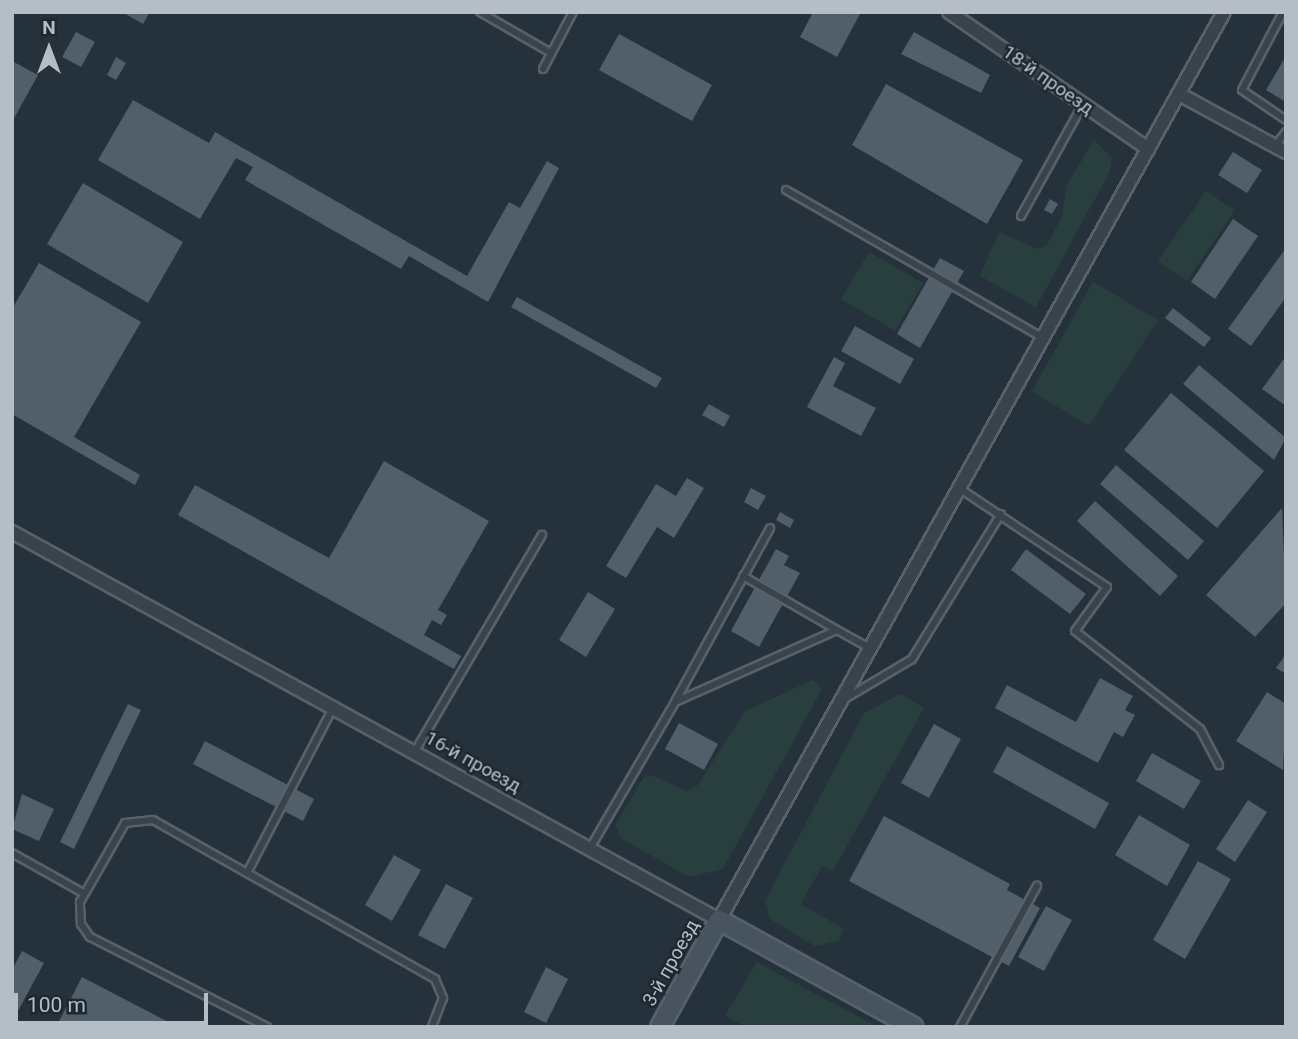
<!DOCTYPE html>
<html>
<head>
<meta charset="utf-8">
<style>
	body { margin:0 }
	#map { position:relative; width:1298px; height:1039px; overflow:hidden; background:#25323c; font-family:Roboto,sans-serif }
	div>[style] { position:absolute }
	[style*='--x'] { left:calc(var(--x)*1px); top:calc(var(--y)*1px); width:calc(var(--w)*1px); rotate:calc(var(--a)*1deg) }
	.green>* { inset:0; background:#283f3d }
	.building>* { inset:0; background:#505f69 }
	.roads { filter:drop-shadow(2px 0 #57616a) drop-shadow(-2px 0 #57616a) drop-shadow(0 2px #57616a) drop-shadow(0 -2px #57616a) }
	.lane>* { height:6px; margin:-3px; padding:0 3px; transform-origin:3px; border-radius:3px; background:#39434c }
	.street>* { height:12px; margin:-6px; padding:0 6px; transform-origin:6px; border-radius:6px; background:#39434c }
	.secondary>* { height:18px; margin:-9px; padding:0 9px; transform-origin:9px; border-radius:9px; background:#47535f }
	span { translate:-50% -50%; white-space:nowrap; text-align:center; line-height:1.15; -webkit-text-stroke:5px #1e2831; paint-order:stroke }
	.street-label { font-size:19px; color:#b5bec7 }
	.frame { position:absolute; inset:0; border:14px solid #b5bec7; pointer-events:none }
	.north { position:absolute; left:14px; top:14px; width:70px; height:70px; -webkit-text-stroke:5px #1e2831; paint-order:stroke; rotate:0deg; font-size:19px; font-weight:700; line-height:28px; text-align:center; color:#b5bec7 }
	.north::after { content:''; display:block; margin:auto; width:24px; height:32px; background:#b5bec7; clip-path:polygon(50% 0,100% 100%,50% 72%,0 100%) }
	.scale { position:absolute; left:14px; top:993px; width:194px; height:32px; box-sizing:border-box; border:4px solid #b5bec7; border-top:0; padding-left:9px; font-size:21px; line-height:24px; white-space:nowrap; color:#b5bec7; -webkit-text-stroke:5px #1e2831; paint-order:stroke }
</style>
</head>
<body>
<div id="map">
	<div class="green">
		<div style="clip-path:polygon(1094px 140px,1112px 158px,1109px 173px,1036px 307px,980px 276px,999px 232px,1038px 249px,1047px 245px,1062px 216px,1067px 185px)"></div>
		<div style="clip-path:polygon(1206px 191px,1235px 210px,1187px 281px,1158px 261px)"></div>
		<div style="clip-path:polygon(869px 252px,923px 283px,895px 331px,841px 299px)"></div>
		<div style="clip-path:polygon(1093px 282px,1158px 320px,1089px 426px,1032px 391px)"></div>
		<div style="clip-path:polygon(813px 680px,822px 689px,723px 869px,689px 877px,622px 839px,615px 826px,643px 778px,651px 775px,687px 791px,698px 785px,745px 711px)"></div>
		<div style="clip-path:polygon(901px 694px,924px 708px,833px 871px,822px 866px,801px 904px,844px 929px,839px 941px,815px 946px,770px 919px,765px 901px,864px 713px)"></div>
		<div style="clip-path:polygon(757px 962px,780px 975px,878px 1027px,745px 1027px,725px 1015px)"></div>
	</div>
	<div class="building">
		<div style="clip-path:polygon(122px 12px,150px 12px,143px 24px)"></div>
		<div style="clip-path:polygon(813px 12px,861px 12px,837px 57px,800px 37px)"></div>
		<div style="clip-path:polygon(76px 32px,95px 42px,81px 67px,62px 57px)"></div>
		<div style="clip-path:polygon(914px 32px,990px 75px,981px 93px,901px 54px)"></div>
		<div style="clip-path:polygon(619px 34px,712px 85px,692px 121px,599px 70px)"></div>
		<div style="clip-path:polygon(1286px 56px,1286px 102px,1266px 90px)"></div>
		<div style="clip-path:polygon(116px 57px,126px 63px,116px 80px,107px 75px)"></div>
		<div style="clip-path:polygon(12px 61px,38px 75px,12px 122px)"></div>
		<div style="clip-path:polygon(886px 84px,1023px 160px,987px 224px,852px 145px)"></div>
		<div style="clip-path:polygon(133px 100px,209px 143px,215px 132px,467px 276px,509px 202px,520px 208px,547px 161px,559px 168px,488px 302px,409px 256px,401px 269px,245px 180px,253px 167px,236px 158px,200px 219px,98px 160px)"></div>
		<div style="clip-path:polygon(1233px 152px,1262px 170px,1247px 193px,1218px 175px)"></div>
		<div style="clip-path:polygon(83px 183px,183px 242px,148px 303px,47px 244px)"></div>
		<div style="clip-path:polygon(1050px 199px,1058px 204px,1052px 214px,1044px 210px)"></div>
		<div style="clip-path:polygon(1233px 219px,1258px 236px,1215px 299px,1191px 282px)"></div>
		<div style="clip-path:polygon(1286px 248px,1286px 297px,1251px 346px,1228px 329px)"></div>
		<div style="clip-path:polygon(940px 258px,964px 271px,920px 348px,897px 334px)"></div>
		<div style="clip-path:polygon(39px 263px,141px 322px,74px 437px,140px 475px,135px 485px,12px 414px,12px 309px)"></div>
		<div style="clip-path:polygon(517px 297px,662px 378px,656px 388px,511px 307px)"></div>
		<div style="clip-path:polygon(1173px 308px,1211px 338px,1204px 347px,1165px 318px)"></div>
		<div style="clip-path:polygon(855px 326px,914px 359px,900px 384px,841px 351px)"></div>
		<div style="clip-path:polygon(1286px 356px,1286px 406px,1262px 389px)"></div>
		<div style="clip-path:polygon(834px 357px,845px 363px,833px 386px,876px 408px,861px 436px,807px 407px)"></div>
		<div style="clip-path:polygon(1199px 365px,1286px 438px,1274px 460px,1183px 384px)"></div>
		<div style="clip-path:polygon(1171px 393px,1264px 471px,1217px 528px,1124px 450px)"></div>
		<div style="clip-path:polygon(709px 404px,730px 416px,724px 427px,702px 415px)"></div>
		<div style="clip-path:polygon(384px 461px,489px 521px,438px 610px,447px 615px,441px 625px,432px 620px,424px 635px,461px 656px,454px 669px,178px 515px,195px 485px,329px 558px)"></div>
		<div style="clip-path:polygon(1116px 465px,1204px 541px,1188px 560px,1100px 484px)"></div>
		<div style="clip-path:polygon(687px 478px,704px 488px,674px 538px,657px 527px,626px 578px,606px 566px,656px 484px,676px 496px)"></div>
		<div style="clip-path:polygon(751px 488px,766px 496px,758px 510px,744px 502px)"></div>
		<div style="clip-path:polygon(1095px 501px,1178px 576px,1160px 596px,1077px 521px)"></div>
		<div style="clip-path:polygon(1282px 508px,1286px 603px,1255px 637px,1206px 595px)"></div>
		<div style="clip-path:polygon(780px 512px,794px 520px,790px 528px,776px 520px)"></div>
		<div style="clip-path:polygon(776px 549px,789px 556px,784px 565px,800px 573px,759px 647px,731px 631px)"></div>
		<div style="clip-path:polygon(1026px 549px,1086px 594px,1070px 614px,1011px 570px)"></div>
		<div style="clip-path:polygon(588px 592px,615px 609px,586px 657px,559px 640px)"></div>
		<div style="clip-path:polygon(1286px 654px,1286px 674px,1276px 668px)"></div>
		<div style="clip-path:polygon(1100px 678px,1133px 696px,1125px 710px,1135px 715px,1123px 737px,1114px 732px,1098px 763px,995px 708px,1007px 685px,1076px 722px)"></div>
		<div style="clip-path:polygon(1267px 692px,1286px 704px,1283px 770px,1236px 741px)"></div>
		<div style="clip-path:polygon(128px 704px,141px 710px,74px 849px,60px 842px)"></div>
		<div style="clip-path:polygon(679px 723px,718px 744px,704px 770px,665px 749px)"></div>
		<div style="clip-path:polygon(934px 724px,961px 739px,929px 798px,901px 783px)"></div>
		<div style="clip-path:polygon(205px 741px,314px 799px,303px 821px,193px 764px)"></div>
		<div style="clip-path:polygon(1007px 746px,1109px 803px,1095px 829px,993px 772px)"></div>
		<div style="clip-path:polygon(1152px 753px,1201px 781px,1184px 809px,1136px 781px)"></div>
		<div style="clip-path:polygon(22px 794px,54px 809px,39px 841px,12px 829px)"></div>
		<div style="clip-path:polygon(1248px 800px,1267px 812px,1235px 862px,1216px 849px)"></div>
		<div style="clip-path:polygon(1139px 815px,1190px 845px,1167px 886px,1115px 855px)"></div>
		<div style="clip-path:polygon(884px 816px,1010px 884px,1007px 890px,1040px 908px,1009px 966px,849px 881px)"></div>
		<div style="clip-path:polygon(394px 855px,421px 870px,392px 921px,365px 905px)"></div>
		<div style="clip-path:polygon(1198px 861px,1231px 879px,1185px 959px,1153px 940px)"></div>
		<div style="clip-path:polygon(446px 884px,473px 898px,445px 949px,418px 935px)"></div>
		<div style="clip-path:polygon(1046px 906px,1072px 920px,1044px 971px,1018px 957px)"></div>
		<div style="clip-path:polygon(22px 951px,44px 963px,12px 1022px,12px 970px)"></div>
		<div style="clip-path:polygon(546px 967px,568px 979px,546px 1023px,524px 1012px)"></div>
		<div style="clip-path:polygon(82px 977px,178px 1027px,56px 1027px)"></div>
	</div>
	<div class="roads">
		<div class="lane">
			<div style="--x:480;--y:12;--w:82;--a:30"></div>
			<div style="--x:1283;--y:12;--w:88;--a:117.7"></div>
			<div style="--x:1242;--y:90;--w:53;--a:34.3"></div>
			<div style="--x:543;--y:69;--w:64;--a:-62.2"></div>
			<div style="--x:1275;--y:146;--w:18;--a:-52"></div>
			<div style="--x:786;--y:190;--w:295;--a:29.9"></div>
			<div style="--x:1021;--y:216;--w:128;--a:-61"></div>
			<div style="--x:959;--y:488;--w:178;--a:33.8"></div>
			<div style="--x:1107;--y:587;--w:54;--a:126"></div>
			<div style="--x:1075;--y:631;--w:159;--a:38.1"></div>
			<div style="--x:1200;--y:729;--w:41;--a:62.2"></div>
			<div style="--x:743;--y:576;--w:108;--a:29.9"></div>
			<div style="--x:676;--y:700;--w:196;--a:-61.3"></div>
			<div style="--x:843;--y:700;--w:80;--a:-30.7"></div>
			<div style="--x:912;--y:659;--w:170;--a:-58.5"></div>
			<div style="--x:414;--y:753;--w:253;--a:-59.6"></div>
			<div style="--x:589;--y:850;--w:171;--a:-59.8"></div>
			<div style="--x:675;--y:702;--w:177;--a:-24"></div>
			<div style="--x:837;--y:630;--w:38;--a:29"></div>
			<div style="--x:12;--y:853;--w:81;--a:29.4"></div>
			<div style="--x:247;--y:873;--w:186;--a:-62.5"></div>
			<div style="--x:267;--y:1027;--w:199;--a:-153"></div>
			<div style="--x:90;--y:937;--w:16;--a:-125"></div>
			<div style="--x:81;--y:924;--w:22;--a:-93"></div>
			<div style="--x:80;--y:902;--w:91;--a:-60.3"></div>
			<div style="--x:125;--y:823;--w:28;--a:-6"></div>
			<div style="--x:153;--y:820;--w:324;--a:29.4"></div>
			<div style="--x:435;--y:979;--w:21;--a:67"></div>
			<div style="--x:443;--y:998;--w:31;--a:111"></div>
			<div style="--x:960;--y:1027;--w:161;--a:-61.4"></div>
		</div>
		<div class="street">
			<div style="--x:949;--y:12;--w:242;--a:34.5"></div>
			<div style="--x:1179;--y:94;--w:122;--a:28.5"></div>
			<div style="--x:12;--y:532;--w:806;--a:28.76"></div>
			<div style="--x:719;--y:920;--w:1039;--a:-60.92"></div>
		</div>
		<div class="secondary">
			<div style="--x:660;--y:1027;--w:122;--a:-61.1"></div>
			<div style="--x:719;--y:920;--w:222;--a:28.8"></div>
		</div>
	</div>
	<div class="street-label">
		<span style="left:1048px;top:80px;rotate:35deg">18-й проезд</span>
		<span style="left:473px;top:762px;rotate:29deg">16-й проезд</span>
		<span style="left:671px;top:963px;rotate:-61deg">3-й проезд</span>
	</div>
	<div class="frame"></div>
	<div class="north">N</div>
	<div class="scale">100 m</div>
</div>
</body>
</html>
